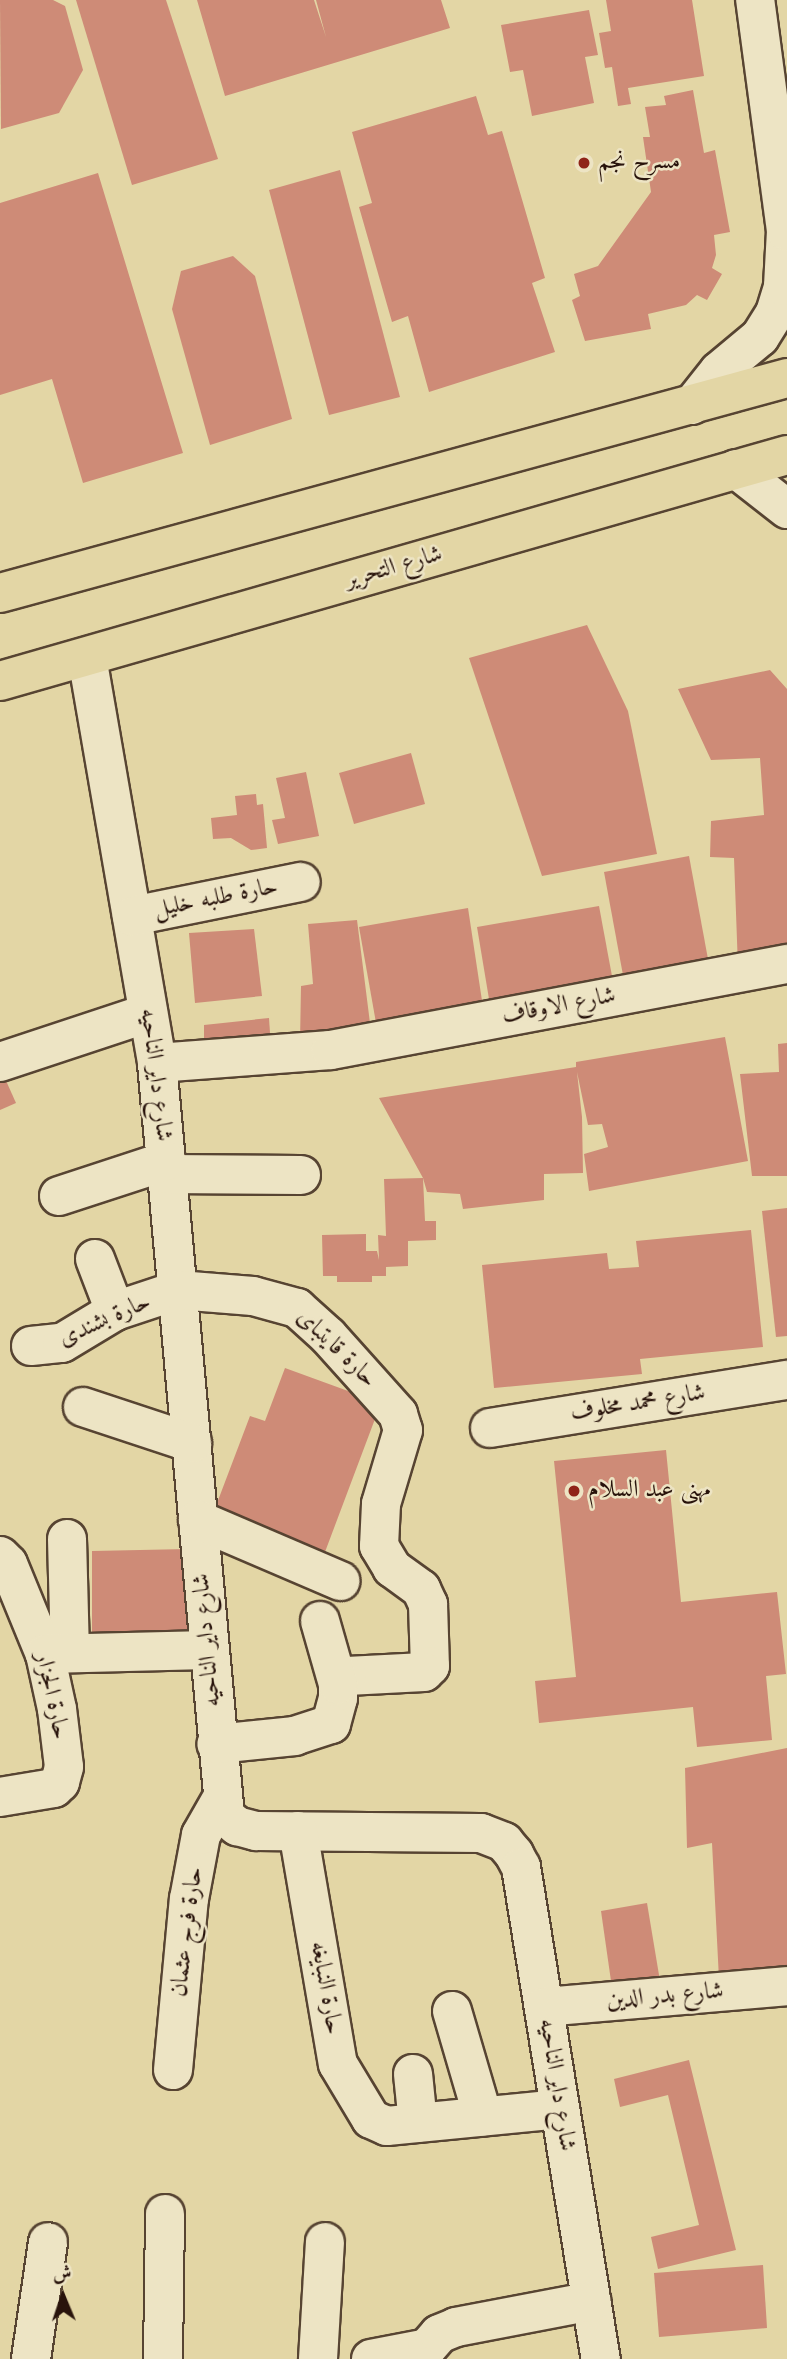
<!DOCTYPE html>
<html>
<head>
<meta charset="utf-8">
<style>
	body { margin:0 }
	#map { position:relative; width:787px; height:2359px; overflow:hidden; background:#e3d6a5; font-family:"Old Standard TT",Amiri,serif }
	div>[style] { position:absolute }
	[style*='--x'] { left:calc(var(--x)*1px); top:calc(var(--y)*1px); width:calc(var(--w)*1px); rotate:calc(var(--a)*1deg) }
	.building>* { inset:0; background:#ce8b77 }
	.roads { filter:drop-shadow(2px 0 #574432) drop-shadow(-2px 0 #574432) drop-shadow(0 2px #574432) drop-shadow(0 -2px #574432) }
	.minor>* { height:38px; margin:-19px; padding:0 19px; transform-origin:19px; border-radius:19px; background:#ede4c4 }
	.tertiary>* { height:38px; margin:-19px; padding:0 19px; transform-origin:19px; border-radius:19px; background:#ede4c4 }
	.primary>* { height:38px; margin:-19px; padding:0 19px; transform-origin:19px; border-radius:19px; background:#e3d6a5 }
	.dots>* { width:19px; height:19px; translate:-50% -50%; box-sizing:border-box; border:4px solid #ede4c4; border-radius:50% }
	span { translate:-50% -50%; white-space:nowrap; text-align:center; line-height:1.15; -webkit-text-stroke:5px #ede4c4; paint-order:stroke }
	.poi-label { font-size:24px; color:#28130b }
	.left { translate:0 -50%; text-align:left }
	.street-label { font-size:24px; color:#28130b }
	.north { position:absolute; left:28px; top:2261px; width:70px; height:70px; -webkit-text-stroke:5px #ede4c4; paint-order:stroke; rotate:358deg; font-size:19px; font-weight:700; line-height:28px; text-align:center; color:#28130b }
	.north::after { content:''; display:block; margin:auto; width:24px; height:32px; background:#28130b; clip-path:polygon(50% 0,100% 100%,50% 72%,0 100%) }
</style>
</head>
<body>
<div id="map">
	<div class="building">
		<div style="clip-path:polygon(0 0,53px 0,65px 6px,83px 70px,59px 113px,1px 129px)"></div>
		<div style="clip-path:polygon(76px 0,166px 0,218px 159px,132px 185px)"></div>
		<div style="clip-path:polygon(197px 0,314px 0,326px 37px,316px 0,441px 0,450px 28px,225px 96px)"></div>
		<div style="clip-path:polygon(606px 0,692px 0,704px 76px,628px 88px,631px 104px,618px 106px,612px 67px,605px 68px,599px 33px,611px 31px)"></div>
		<div style="clip-path:polygon(589px 10px,598px 55px,585px 57px,594px 103px,532px 116px,523px 70px,510px 72px,501px 25px)"></div>
		<div style="clip-path:polygon(693px 90px,704px 153px,715px 150px,730px 232px,714px 235px,716px 255px,712px 268px,722px 274px,707px 300px,697px 295px,686px 305px,648px 314px,651px 329px,585px 341px,572px 300px,580px 296px,574px 274px,598px 266px,651px 192px,643px 137px,650px 137px,645px 107px,666px 105px,664px 96px)"></div>
		<div style="clip-path:polygon(476px 96px,488px 135px,502px 131px,545px 278px,532px 283px,555px 352px,429px 392px,408px 316px,392px 322px,359px 207px,372px 203px,352px 132px)"></div>
		<div style="clip-path:polygon(340px 170px,400px 397px,329px 415px,269px 190px)"></div>
		<div style="clip-path:polygon(98px 173px,183px 453px,83px 483px,52px 379px,0 395px,0 203px)"></div>
		<div style="clip-path:polygon(233px 256px,255px 276px,292px 419px,210px 445px,172px 309px,181px 271px)"></div>
		<div style="clip-path:polygon(587px 625px,628px 711px,657px 854px,542px 876px,469px 658px)"></div>
		<div style="clip-path:polygon(770px 670px,787px 689px,787px 956px,738px 968px,734px 858px,710px 857px,711px 821px,764px 815px,760px 758px,711px 760px,678px 689px)"></div>
		<div style="clip-path:polygon(411px 753px,425px 804px,354px 824px,339px 773px)"></div>
		<div style="clip-path:polygon(306px 772px,319px 836px,278px 844px,272px 820px,285px 818px,276px 778px)"></div>
		<div style="clip-path:polygon(256px 794px,257px 805px,263px 804px,267px 848px,251px 850px,231px 838px,213px 839px,211px 818px,237px 815px,235px 796px)"></div>
		<div style="clip-path:polygon(689px 856px,710px 970px,625px 986px,604px 872px)"></div>
		<div style="clip-path:polygon(599px 906px,614px 987px,491px 1011px,477px 927px)"></div>
		<div style="clip-path:polygon(468px 908px,484px 1014px,378px 1034px,359px 927px)"></div>
		<div style="clip-path:polygon(357px 920px,371px 1031px,300px 1042px,301px 986px,313px 984px,308px 924px)"></div>
		<div style="clip-path:polygon(254px 929px,262px 996px,195px 1003px,189px 933px)"></div>
		<div style="clip-path:polygon(269px 1018px,271px 1048px,204px 1051px,204px 1025px)"></div>
		<div style="clip-path:polygon(725px 1037px,748px 1161px,589px 1191px,584px 1154px,608px 1147px,602px 1124px,588px 1125px,577px 1072px,582px 1117px,583px 1173px,544px 1174px,544px 1200px,463px 1209px,460px 1194px,427px 1192px,423px 1178px,425px 1221px,436px 1221px,436px 1240px,408px 1241px,408px 1266px,386px 1267px,386px 1276px,372px 1276px,372px 1282px,337px 1282px,337px 1276px,323px 1276px,322px 1235px,366px 1234px,366px 1251px,377px 1251px,379px 1260px,378px 1235px,386px 1236px,384px 1179px,423px 1178px,379px 1098px,576px 1067px,576px 1062px)"></div>
		<div style="clip-path:polygon(787px 1043px,787px 1176px,752px 1176px,740px 1074px,779px 1072px,778px 1044px)"></div>
		<div style="clip-path:polygon(3px 1074px,16px 1103px,0 1110px,0 1075px)"></div>
		<div style="clip-path:polygon(787px 1208px,787px 1336px,776px 1337px,762px 1211px)"></div>
		<div style="clip-path:polygon(751px 1230px,763px 1347px,640px 1359px,642px 1374px,494px 1388px,482px 1265px,607px 1253px,609px 1269px,639px 1267px,636px 1241px)"></div>
		<div style="clip-path:polygon(285px 1368px,381px 1403px,325px 1552px,214px 1511px,250px 1416px,265px 1421px)"></div>
		<div style="clip-path:polygon(666px 1450px,681px 1602px,777px 1592px,786px 1674px,766px 1676px,772px 1740px,697px 1747px,693px 1707px,539px 1723px,535px 1681px,576px 1677px,554px 1461px)"></div>
		<div style="clip-path:polygon(188px 1549px,188px 1634px,92px 1634px,92px 1551px)"></div>
		<div style="clip-path:polygon(787px 1748px,787px 1976px,719px 1979px,712px 1843px,687px 1848px,685px 1768px)"></div>
		<div style="clip-path:polygon(647px 1903px,660px 1981px,612px 1988px,601px 1911px)"></div>
		<div style="clip-path:polygon(689px 2060px,736px 2250px,658px 2269px,651px 2237px,699px 2225px,668px 2095px,620px 2107px,614px 2079px)"></div>
		<div style="clip-path:polygon(763px 2265px,767px 2328px,659px 2337px,654px 2273px)"></div>
	</div>
	<div class="roads">
		<div class="minor">
			<div style="--x:87;--y:657;--w:412;--a:80.2"></div>
			<div style="--x:157;--y:1063;--w:756;--a:84.84"></div>
			<div style="--x:225;--y:1816;--w:16;--a:40"></div>
			<div style="--x:237;--y:1826;--w:20;--a:15"></div>
			<div style="--x:256;--y:1831;--w:225;--a:0.5"></div>
			<div style="--x:481;--y:1833;--w:25;--a:21"></div>
			<div style="--x:504;--y:1842;--w:16;--a:50"></div>
			<div style="--x:514;--y:1854;--w:15;--a:62"></div>
			<div style="--x:521;--y:1867;--w:498;--a:80.8"></div>
			<div style="--x:132;--y:916;--w:172;--a:-11.4"></div>
			<div style="--x:0;--y:1062;--w:156;--a:-18.3"></div>
			<div style="--x:157;--y:1063;--w:174;--a:-4.3"></div>
			<div style="--x:331;--y:1050;--w:464;--a:-10.7"></div>
			<div style="--x:167;--y:1174;--w:134;--a:0.4"></div>
			<div style="--x:59;--y:1196;--w:113;--a:-18.1"></div>
			<div style="--x:95;--y:1259;--w:56;--a:69"></div>
			<div style="--x:31;--y:1346;--w:31;--a:-6"></div>
			<div style="--x:62;--y:1343;--w:62;--a:-31.1"></div>
			<div style="--x:115;--y:1311;--w:66;--a:-18.4"></div>
			<div style="--x:178;--y:1290;--w:75;--a:4.6"></div>
			<div style="--x:253;--y:1296;--w:46;--a:15.3"></div>
			<div style="--x:297;--y:1308;--w:42;--a:42.1"></div>
			<div style="--x:328;--y:1336;--w:105;--a:48.1"></div>
			<div style="--x:398;--y:1414;--w:17;--a:73"></div>
			<div style="--x:403;--y:1430;--w:77;--a:106.6"></div>
			<div style="--x:381;--y:1504;--w:42;--a:92.7"></div>
			<div style="--x:379;--y:1546;--w:26;--a:59"></div>
			<div style="--x:392;--y:1568;--w:36;--a:36"></div>
			<div style="--x:421;--y:1589;--w:17;--a:65"></div>
			<div style="--x:428;--y:1604;--w:62;--a:88.2"></div>
			<div style="--x:430;--y:1666;--w:8;--a:135"></div>
			<div style="--x:424;--y:1672;--w:77;--a:177"></div>
			<div style="--x:347;--y:1676;--w:12;--a:138"></div>
			<div style="--x:338;--y:1684;--w:14;--a:90"></div>
			<div style="--x:338;--y:1698;--w:27;--a:105"></div>
			<div style="--x:331;--y:1724;--w:38;--a:162"></div>
			<div style="--x:295;--y:1736;--w:79;--a:174.2"></div>
			<div style="--x:83;--y:1407;--w:115;--a:18.3"></div>
			<div style="--x:490;--y:1428;--w:301;--a:-9.2"></div>
			<div style="--x:198;--y:1520;--w:155;--a:23.2"></div>
			<div style="--x:67;--y:1539;--w:114;--a:88.5"></div>
			<div style="--x:0;--y:1556;--w:11;--a:45"></div>
			<div style="--x:8;--y:1564;--w:97;--a:67.7"></div>
			<div style="--x:45;--y:1654;--w:56;--a:77.7"></div>
			<div style="--x:57;--y:1709;--w:58;--a:83.1"></div>
			<div style="--x:64;--y:1767;--w:16;--a:105"></div>
			<div style="--x:60;--y:1782;--w:8;--a:135"></div>
			<div style="--x:54;--y:1788;--w:55;--a:170.5"></div>
			<div style="--x:320;--y:1621;--w:66;--a:74.1"></div>
			<div style="--x:45;--y:1654;--w:164;--a:-1.4"></div>
			<div style="--x:298;--y:1831;--w:236;--a:80.3"></div>
			<div style="--x:338;--y:2064;--w:64;--a:59"></div>
			<div style="--x:371;--y:2119;--w:17;--a:24"></div>
			<div style="--x:387;--y:2126;--w:174;--a:-5.6"></div>
			<div style="--x:544;--y:2007;--w:244;--a:-4.9"></div>
			<div style="--x:452;--y:2011;--w:110;--a:73.7"></div>
			<div style="--x:173;--y:2070;--w:172;--a:-84.7"></div>
			<div style="--x:189;--y:1899;--w:65;--a:-79.4"></div>
			<div style="--x:201;--y:1835;--w:40;--a:-60.3"></div>
			<div style="--x:413;--y:2074;--w:49;--a:84.2"></div>
			<div style="--x:31;--y:2359;--w:118;--a:-81.7"></div>
			<div style="--x:163;--y:2359;--w:145;--a:-89.2"></div>
			<div style="--x:318;--y:2359;--w:117;--a:-86.6"></div>
			<div style="--x:371;--y:2359;--w:57;--a:-11.1"></div>
			<div style="--x:427;--y:2348;--w:18;--a:-49"></div>
			<div style="--x:439;--y:2334;--w:18;--a:-22"></div>
			<div style="--x:456;--y:2327;--w:138;--a:-10.8"></div>
		</div>
		<div class="tertiary">
			<div style="--x:692;--y:405;--w:43;--a:-51.5"></div>
			<div style="--x:719;--y:371;--w:53;--a:-39.7"></div>
			<div style="--x:760;--y:337;--w:28;--a:-58"></div>
			<div style="--x:775;--y:313;--w:28;--a:-73"></div>
			<div style="--x:783;--y:286;--w:55;--a:-86.9"></div>
			<div style="--x:786;--y:231;--w:233;--a:-97.6"></div>
			<div style="--x:736;--y:469;--w:65;--a:38.1"></div>
		</div>
		<div class="primary">
			<div style="--x:0;--y:593;--w:816;--a:-15.28"></div>
			<div style="--x:0;--y:681;--w:819;--a:-16.02"></div>
		</div>
	</div>
	<div class="dots">
		<div style="left:584px;top:163px;background:#8f2418"></div>
		<div style="left:574px;top:1491px;background:#8f2418"></div>
	</div>
	<div class="poi-label">
		<span class="left" style="left:598px;top:163px">مسرح نجم</span>
		<span class="left" style="left:588px;top:1491px">مهنى عبد السلام</span>
	</div>
	<div class="street-label">
		<span style="left:394px;top:568px;rotate:-16deg">شارع التحرير</span>
		<span style="left:216px;top:899px;rotate:-11deg">حارة طلبه خليل</span>
		<span style="left:559px;top:1007px;rotate:-11deg">شارع الاوقاف</span>
		<span style="left:155px;top:1075px;rotate:83deg">شارع داير الناحيه</span>
		<span style="left:105px;top:1321px;rotate:-24deg">حارة بشندى</span>
		<span style="left:336px;top:1349px;rotate:44deg">حارة قايتباى</span>
		<span style="left:638px;top:1404px;rotate:-9deg">شارع محمد مخلوف</span>
		<span style="left:208px;top:1640px;rotate:-95deg">شارع داير الناحيه</span>
		<span style="left:51px;top:1696px;rotate:78deg">حارة الجزار</span>
		<span style="left:188px;top:1932px;rotate:-83deg">حارة فرج عثمان</span>
		<span style="left:325px;top:1988px;rotate:80deg">حارة النبايغه</span>
		<span style="left:665px;top:1997px;rotate:-5deg">شارع بدر الدين</span>
		<span style="left:556px;top:2085px;rotate:81deg">شارع داير الناحيه</span>
	</div>
	<div class="north">ش</div>
</div>
</body>
</html>
